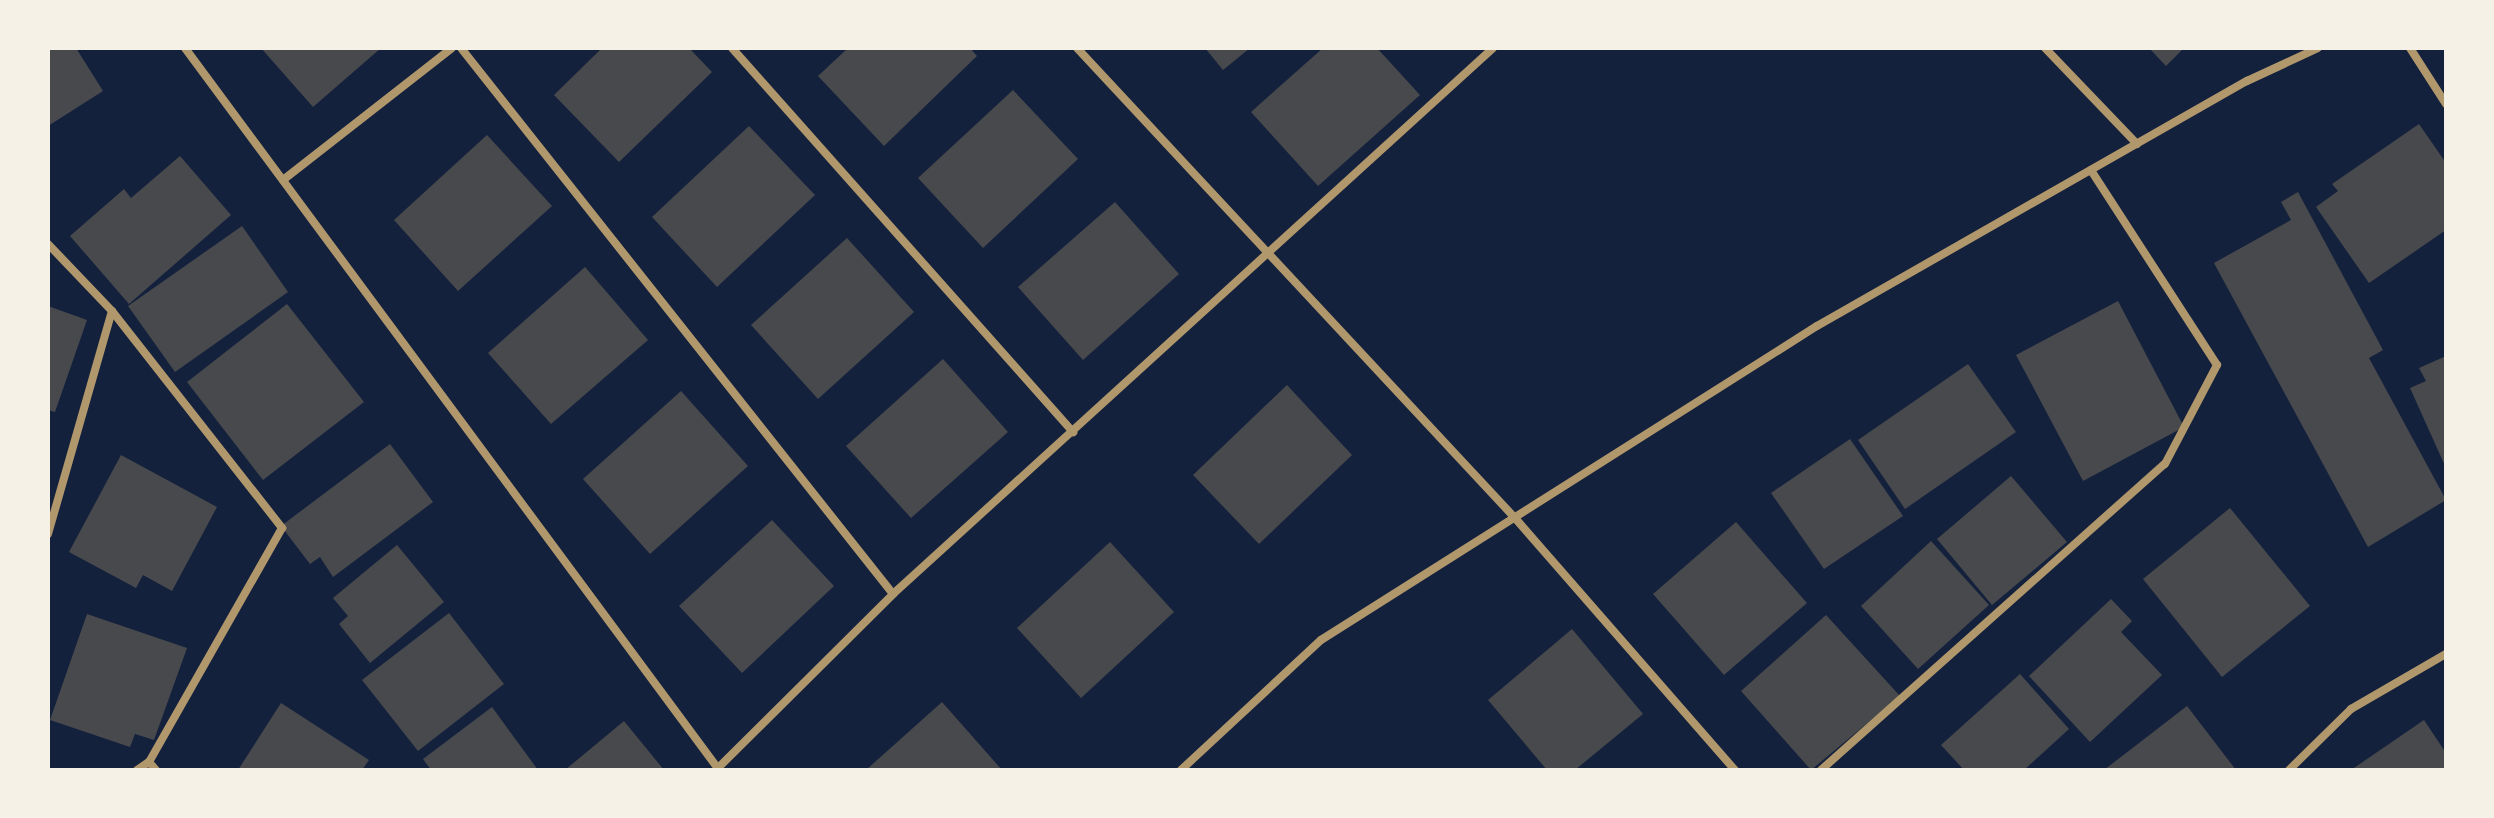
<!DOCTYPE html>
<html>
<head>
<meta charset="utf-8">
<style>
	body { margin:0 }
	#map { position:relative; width:2494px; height:818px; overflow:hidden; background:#14213d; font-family:Helvetica,sans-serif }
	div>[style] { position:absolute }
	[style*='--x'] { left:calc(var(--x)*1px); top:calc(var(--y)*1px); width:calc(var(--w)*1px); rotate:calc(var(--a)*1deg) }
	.building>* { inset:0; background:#48494c }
	.minor>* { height:8px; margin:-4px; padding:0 4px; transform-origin:4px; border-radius:4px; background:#b1986c }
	span { translate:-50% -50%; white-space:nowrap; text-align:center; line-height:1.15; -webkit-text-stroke:8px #f6f1e7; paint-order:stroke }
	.frame { position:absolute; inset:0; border:50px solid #f6f1e7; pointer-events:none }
</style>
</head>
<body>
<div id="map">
	<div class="building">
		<div style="clip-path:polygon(48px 48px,76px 48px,103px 91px,48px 126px)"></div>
		<div style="clip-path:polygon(261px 48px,381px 48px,313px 107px)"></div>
		<div style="clip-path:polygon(602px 48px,689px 48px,712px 72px,619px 162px,554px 95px)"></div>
		<div style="clip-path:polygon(848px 48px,970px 48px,977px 56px,884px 146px,818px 76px)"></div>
		<div style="clip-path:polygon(1205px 48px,1250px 48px,1223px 70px)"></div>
		<div style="clip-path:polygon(1323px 48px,1377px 48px,1420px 95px,1318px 186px,1251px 112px)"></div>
		<div style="clip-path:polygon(2149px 48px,2184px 48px,2166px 66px)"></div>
		<div style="clip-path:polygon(1013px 90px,1078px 159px,983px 248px,918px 178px)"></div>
		<div style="clip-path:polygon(2419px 124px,2446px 163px,2446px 230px,2369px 283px,2316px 207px,2338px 191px,2332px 184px)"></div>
		<div style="clip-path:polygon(749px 126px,815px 195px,717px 287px,652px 217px)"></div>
		<div style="clip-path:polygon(487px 135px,552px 206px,458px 291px,394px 220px)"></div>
		<div style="clip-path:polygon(180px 156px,231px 215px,129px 304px,70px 236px,124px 189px,131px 198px)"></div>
		<div style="clip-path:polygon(2298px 192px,2383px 350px,2369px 358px,2446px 500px,2368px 547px,2214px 263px,2291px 220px,2281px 202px)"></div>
		<div style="clip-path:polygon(1115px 202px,1179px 274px,1083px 360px,1018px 287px)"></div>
		<div style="clip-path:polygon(242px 226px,288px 292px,175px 372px,128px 306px)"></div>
		<div style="clip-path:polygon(847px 238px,914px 312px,818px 399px,751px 325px)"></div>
		<div style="clip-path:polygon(585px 267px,648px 340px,551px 424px,488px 353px)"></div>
		<div style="clip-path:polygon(2118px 301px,2184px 427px,2083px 481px,2016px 355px)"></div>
		<div style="clip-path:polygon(287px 304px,364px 402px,263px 480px,187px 382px)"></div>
		<div style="clip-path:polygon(48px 306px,87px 320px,55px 412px,48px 410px)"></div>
		<div style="clip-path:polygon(2446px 356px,2446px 468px,2410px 388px,2426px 381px,2419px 368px)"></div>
		<div style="clip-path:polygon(943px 359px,1008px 432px,911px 518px,846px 446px)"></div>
		<div style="clip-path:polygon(1968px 364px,2016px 432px,1905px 509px,1858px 440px)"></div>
		<div style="clip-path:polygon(1287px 385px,1352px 455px,1259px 544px,1193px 475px)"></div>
		<div style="clip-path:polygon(681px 391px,748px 466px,650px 554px,583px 479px)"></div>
		<div style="clip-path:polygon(1850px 439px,1903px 516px,1824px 569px,1771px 493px)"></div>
		<div style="clip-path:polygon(390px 444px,433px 502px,333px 577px,320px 557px,310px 564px,281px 526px)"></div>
		<div style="clip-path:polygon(121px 455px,217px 507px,172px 591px,143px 575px,136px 588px,69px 552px)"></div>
		<div style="clip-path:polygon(2011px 476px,2067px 542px,1992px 605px,1937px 539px)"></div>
		<div style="clip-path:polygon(2230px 508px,2310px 606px,2222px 677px,2143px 579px)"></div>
		<div style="clip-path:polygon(772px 520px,834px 586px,742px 673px,679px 606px)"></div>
		<div style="clip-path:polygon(1736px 522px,1807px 603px,1724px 675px,1653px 594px)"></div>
		<div style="clip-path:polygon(1931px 541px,1989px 605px,1918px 669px,1861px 606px)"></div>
		<div style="clip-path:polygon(1110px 542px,1174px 612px,1081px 698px,1017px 628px)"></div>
		<div style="clip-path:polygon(397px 545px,444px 602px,370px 663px,339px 624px,348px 616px,333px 598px)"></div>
		<div style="clip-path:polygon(2111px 599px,2132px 621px,2121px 632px,2162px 675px,2090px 742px,2029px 676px)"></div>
		<div style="clip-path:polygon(449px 613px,504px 684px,418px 751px,362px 680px)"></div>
		<div style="clip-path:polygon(87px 614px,187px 648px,154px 740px,135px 734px,130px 747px,50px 720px)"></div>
		<div style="clip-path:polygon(1826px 615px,1900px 696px,1811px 770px,1741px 691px)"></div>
		<div style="clip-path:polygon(1572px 629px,1643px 714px,1575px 770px,1547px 770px,1488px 700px)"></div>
		<div style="clip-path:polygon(2020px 674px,2069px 729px,2024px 770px,1964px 770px,1941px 745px)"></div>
		<div style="clip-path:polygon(942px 702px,1002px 770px,866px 770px)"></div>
		<div style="clip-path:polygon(281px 703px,369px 760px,362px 770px,238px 770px)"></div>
		<div style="clip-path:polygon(2187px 706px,2236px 770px,2104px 770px)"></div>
		<div style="clip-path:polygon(492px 707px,538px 770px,431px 770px,423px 759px)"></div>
		<div style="clip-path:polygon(2424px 720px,2446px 753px,2446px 770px,2351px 770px)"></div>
		<div style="clip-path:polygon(624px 721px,664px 770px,565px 770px)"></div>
	</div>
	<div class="minor">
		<div style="--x:185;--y:48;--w:898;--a:53.51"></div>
		<div style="--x:461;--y:48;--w:696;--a:51.65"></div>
		<div style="--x:732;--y:48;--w:514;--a:48.39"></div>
		<div style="--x:1077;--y:48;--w:642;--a:47.02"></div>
		<div style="--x:1515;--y:518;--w:335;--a:48.9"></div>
		<div style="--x:2045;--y:48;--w:133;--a:46.2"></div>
		<div style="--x:2410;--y:48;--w:67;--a:57.3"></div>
		<div style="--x:283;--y:180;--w:214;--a:-38"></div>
		<div style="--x:48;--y:244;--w:93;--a:46.3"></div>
		<div style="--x:112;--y:311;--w:276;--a:51.9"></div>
		<div style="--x:282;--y:528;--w:269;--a:119.6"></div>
		<div style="--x:149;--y:762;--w:11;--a:49"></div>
		<div style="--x:48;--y:534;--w:232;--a:-74"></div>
		<div style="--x:137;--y:770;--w:14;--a:-34"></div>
		<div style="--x:716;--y:770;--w:250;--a:-44.8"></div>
		<div style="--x:893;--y:594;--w:811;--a:-42.3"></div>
		<div style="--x:1181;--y:770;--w:191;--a:-42.9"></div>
		<div style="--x:1321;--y:640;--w:587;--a:-32.34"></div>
		<div style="--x:1817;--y:326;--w:495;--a:-29.7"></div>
		<div style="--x:2247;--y:81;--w:78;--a:-24.9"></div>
		<div style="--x:1821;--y:770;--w:460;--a:-41.7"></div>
		<div style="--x:2165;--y:464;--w:112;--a:-62.3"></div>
		<div style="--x:2217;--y:365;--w:232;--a:-122.9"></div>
		<div style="--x:2289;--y:770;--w:87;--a:-44.5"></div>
		<div style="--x:2351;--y:709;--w:110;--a:-30.1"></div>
	</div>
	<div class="frame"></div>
</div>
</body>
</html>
